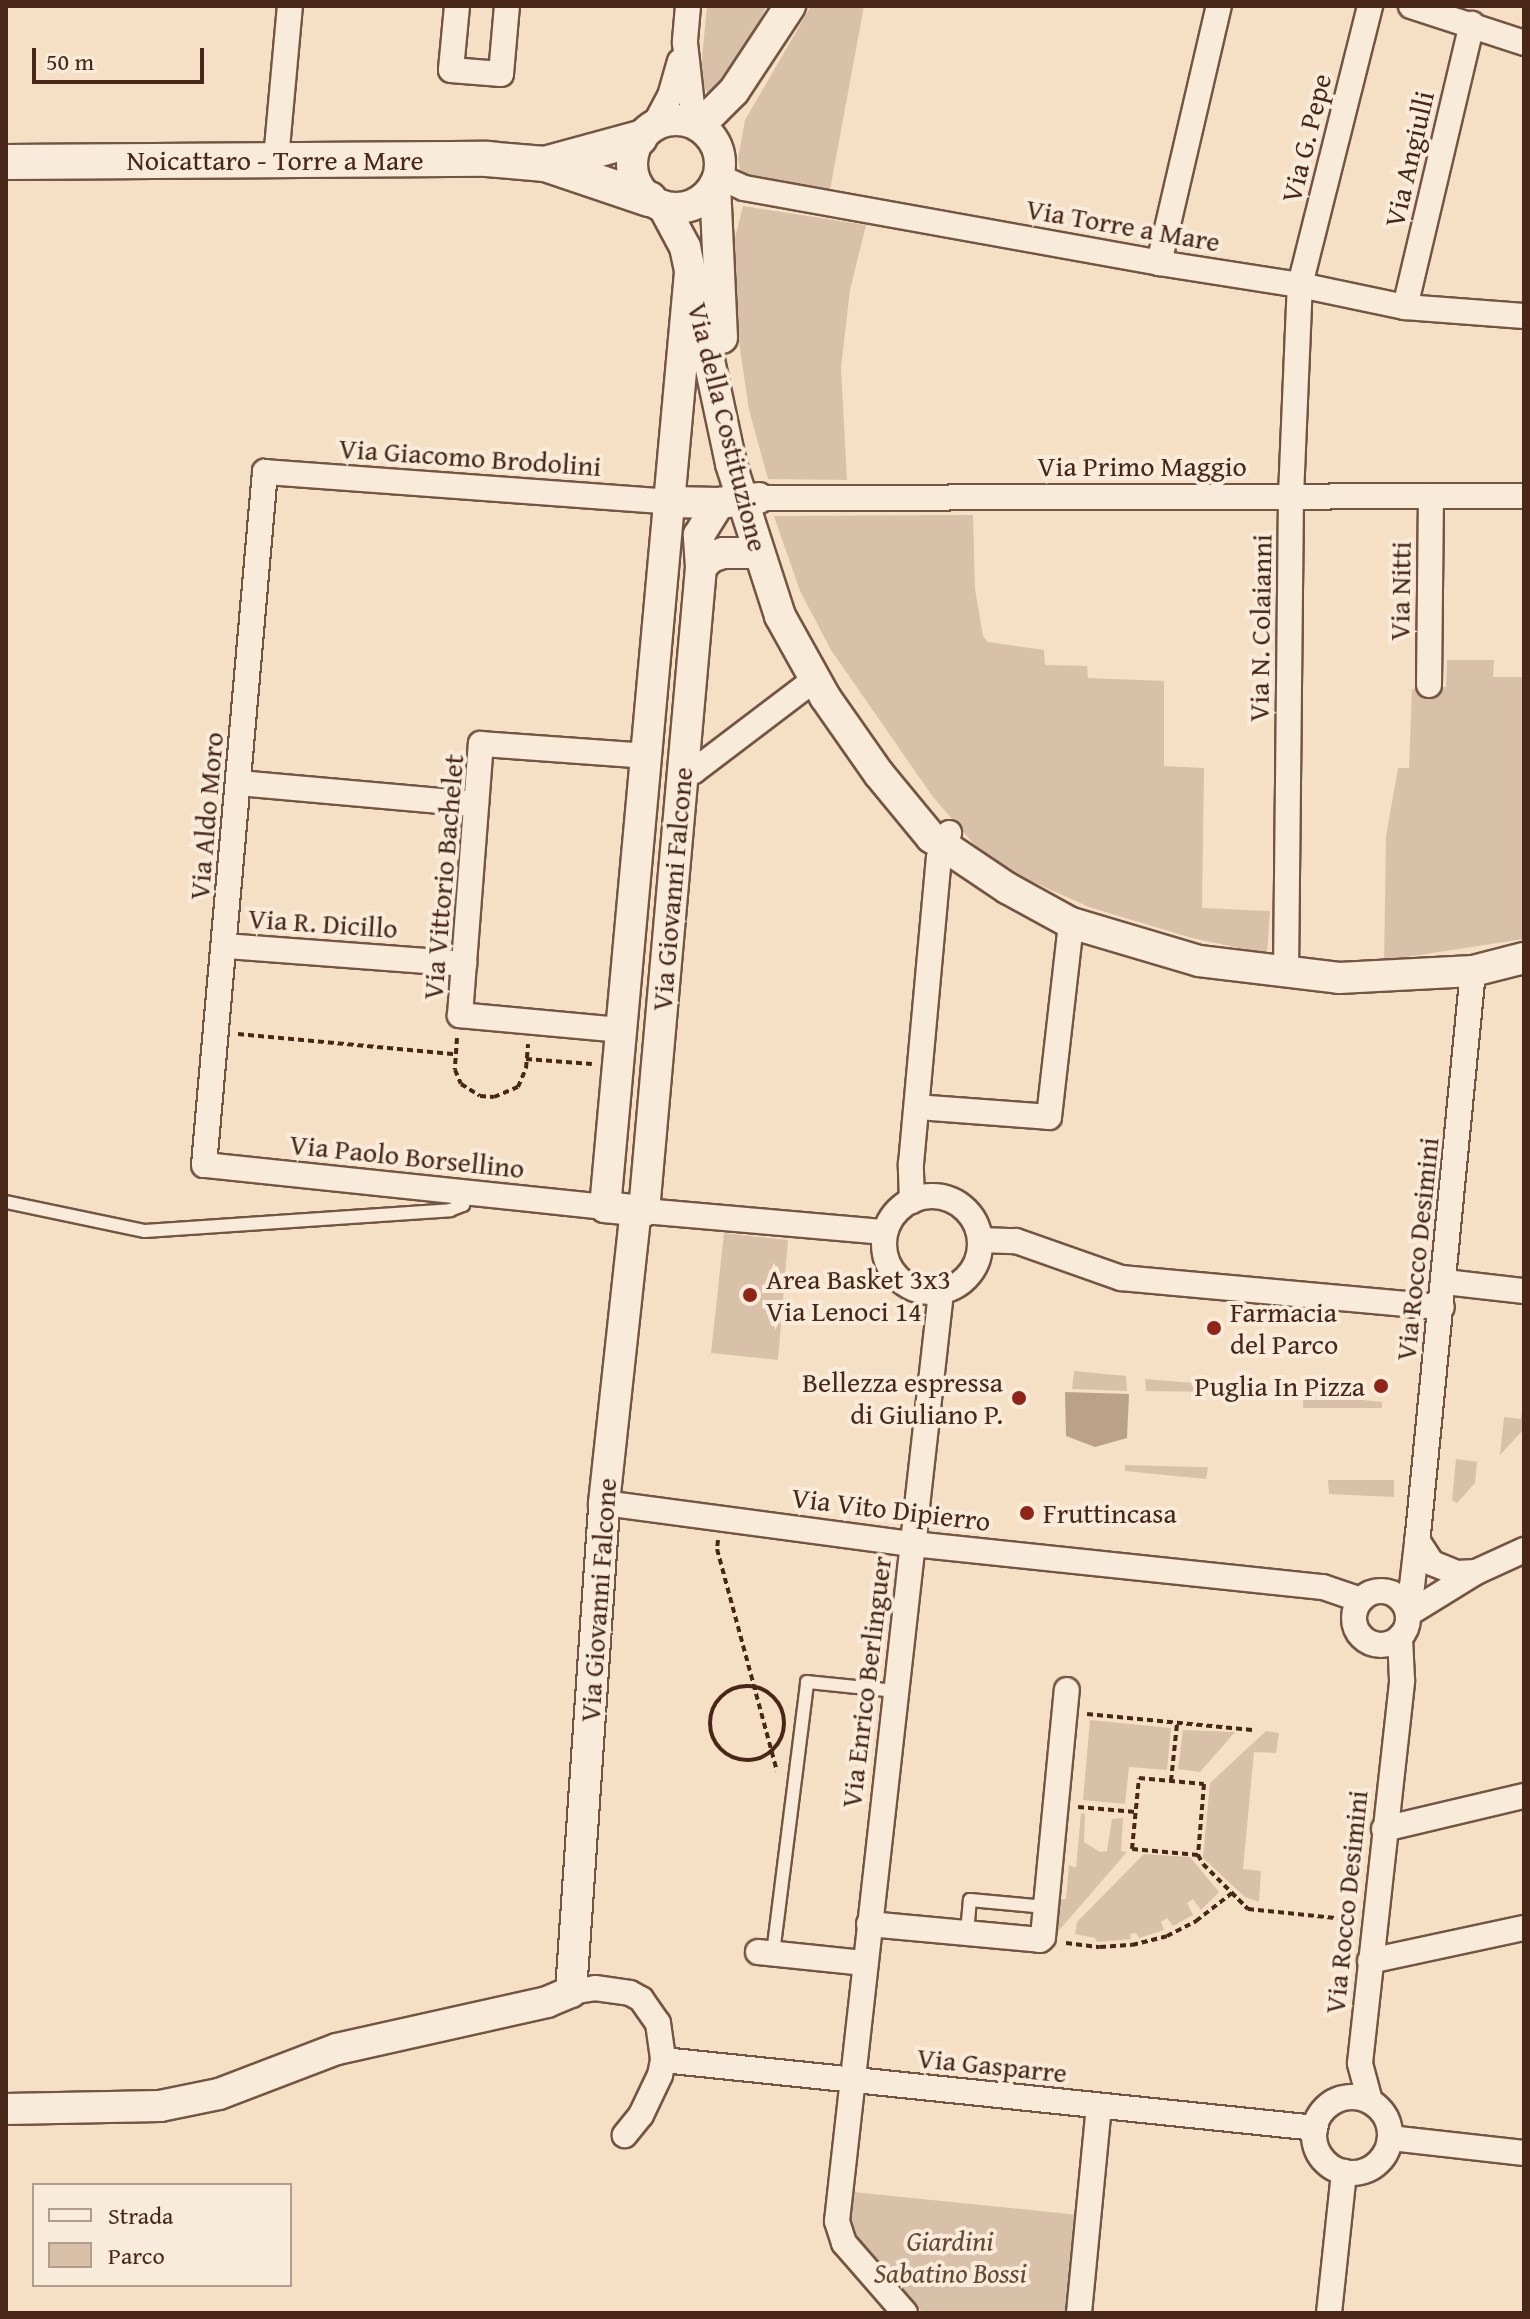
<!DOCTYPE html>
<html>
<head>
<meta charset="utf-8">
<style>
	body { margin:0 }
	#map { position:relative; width:1530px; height:2319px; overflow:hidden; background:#f5e0c5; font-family:"Gentium Book Plus",serif }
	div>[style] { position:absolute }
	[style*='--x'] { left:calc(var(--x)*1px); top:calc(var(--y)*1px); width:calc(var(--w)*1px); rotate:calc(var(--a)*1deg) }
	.green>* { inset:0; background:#d8c1a8 }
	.water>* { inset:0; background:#bba18a }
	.path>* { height:4px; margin-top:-2px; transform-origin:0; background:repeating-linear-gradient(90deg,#492718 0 6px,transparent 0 10px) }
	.path>.ring { margin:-2px; padding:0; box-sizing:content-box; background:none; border:4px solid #492718; border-radius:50% }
	.roads { filter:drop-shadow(2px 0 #745543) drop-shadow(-2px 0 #745543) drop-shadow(0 2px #745543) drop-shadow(0 -2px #745543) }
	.service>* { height:12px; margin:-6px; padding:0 6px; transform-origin:6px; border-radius:6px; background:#f8ebd9 }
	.minor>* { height:24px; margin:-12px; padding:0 12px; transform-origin:12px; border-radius:12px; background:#f8ebd9 }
	.minor>.ring { margin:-12px; padding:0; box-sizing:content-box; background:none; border:24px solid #f8ebd9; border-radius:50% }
	.tertiary>* { height:30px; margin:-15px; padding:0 15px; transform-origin:15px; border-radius:15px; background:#f8ebd9 }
	.tertiary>.ring { margin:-15px; padding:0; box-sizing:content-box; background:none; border:30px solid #f8ebd9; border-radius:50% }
	.secondary>* { height:34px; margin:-17px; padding:0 17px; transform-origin:17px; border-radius:17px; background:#f8ebd9 }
	.dots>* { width:22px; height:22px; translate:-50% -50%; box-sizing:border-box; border:4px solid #f8ebd9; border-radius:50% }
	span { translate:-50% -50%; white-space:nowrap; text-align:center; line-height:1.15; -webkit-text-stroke:8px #f8ebd9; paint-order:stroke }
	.street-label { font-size:28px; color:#492718 }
	.poi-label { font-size:28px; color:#492718 }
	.left { translate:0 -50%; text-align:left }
	.right { translate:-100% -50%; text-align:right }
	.park-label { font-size:28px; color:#664635; font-style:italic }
	.frame { position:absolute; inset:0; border:8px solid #492718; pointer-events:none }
	.legend { position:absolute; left:32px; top:2183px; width:260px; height:104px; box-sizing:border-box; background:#f8ebd9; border:2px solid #b29d8c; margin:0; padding:10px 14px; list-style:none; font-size:24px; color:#492718 }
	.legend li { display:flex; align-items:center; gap:16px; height:40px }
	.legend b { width:40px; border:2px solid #b29d8c }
	.scale { position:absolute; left:32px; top:48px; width:172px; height:36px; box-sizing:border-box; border:4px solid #492718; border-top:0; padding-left:10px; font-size:24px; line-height:28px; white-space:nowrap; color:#492718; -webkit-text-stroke:6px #f8ebd9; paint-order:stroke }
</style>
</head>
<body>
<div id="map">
	<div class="green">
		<div style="clip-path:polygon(707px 6px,767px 6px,726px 83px,714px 92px,707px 92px,700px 78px)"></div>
		<div style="clip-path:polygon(811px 6px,864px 6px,830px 190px,741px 174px,738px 159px,745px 120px)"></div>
		<div style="clip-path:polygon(743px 206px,866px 225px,850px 290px,841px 368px,847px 480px,768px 479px,749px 410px,734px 308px,735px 238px)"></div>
		<div style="clip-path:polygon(973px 515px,975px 589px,983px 636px,988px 642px,1044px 650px,1045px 665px,1087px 666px,1088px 678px,1164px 681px,1164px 766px,1204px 768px,1202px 908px,1270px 911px,1267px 954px,1192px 938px,1089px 907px,1004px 869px,973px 843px,933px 797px,831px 650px,800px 591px,774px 516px)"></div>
		<div style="clip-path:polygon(1447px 660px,1494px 660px,1493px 677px,1524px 677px,1524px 939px,1406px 957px,1405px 962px,1384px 965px,1386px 836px,1398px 768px,1409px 768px,1412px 689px,1446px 687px)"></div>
		<div style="clip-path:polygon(724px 1233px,788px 1240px,778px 1360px,711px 1353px)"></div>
		<div style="clip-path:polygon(1074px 1371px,1126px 1376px,1127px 1391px,1072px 1389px)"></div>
		<div style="clip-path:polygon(1145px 1379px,1217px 1385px,1218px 1392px,1146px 1391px)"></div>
		<div style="clip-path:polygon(1524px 1387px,1524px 1429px,1500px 1455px,1504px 1417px,1521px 1419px)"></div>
		<div style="clip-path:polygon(1303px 1394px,1382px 1402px,1382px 1408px,1303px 1408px)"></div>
		<div style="clip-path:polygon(1456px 1459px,1477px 1462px,1475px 1483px,1457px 1503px,1452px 1500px)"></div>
		<div style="clip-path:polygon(1125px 1465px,1197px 1467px,1208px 1467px,1206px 1479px,1125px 1471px)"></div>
		<div style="clip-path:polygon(1328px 1480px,1394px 1480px,1394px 1497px,1329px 1494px)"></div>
		<div style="clip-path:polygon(1090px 1720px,1171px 1728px,1167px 1770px,1129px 1767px,1125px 1804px,1083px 1800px)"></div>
		<div style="clip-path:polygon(1183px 1730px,1235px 1732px,1200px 1772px,1178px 1769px)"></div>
		<div style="clip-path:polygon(1266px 1731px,1279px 1733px,1276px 1753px,1254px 1752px,1243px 1869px,1261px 1871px,1259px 1902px,1245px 1897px,1203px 1858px,1210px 1783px)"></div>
		<div style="clip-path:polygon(1081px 1813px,1085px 1814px,1084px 1842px,1100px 1852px,1107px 1851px,1112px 1819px,1123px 1818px,1121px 1851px,1127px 1852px,1055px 1935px,1059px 1899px,1066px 1899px,1069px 1865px,1076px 1868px)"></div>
		<div style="clip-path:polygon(1144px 1854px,1190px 1857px,1219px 1892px,1201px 1910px,1193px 1899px,1187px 1903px,1193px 1915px,1173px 1926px,1167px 1918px,1161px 1922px,1164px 1930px,1139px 1938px,1136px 1933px,1130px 1934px,1131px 1939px,1097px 1942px,1095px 1938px,1075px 1934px,1077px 1922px)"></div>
		<div style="clip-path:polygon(853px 2192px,1079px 2215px,1071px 2313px,923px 2313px,848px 2226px)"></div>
	</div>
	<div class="water">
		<div style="clip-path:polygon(1065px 1392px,1129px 1394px,1127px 1438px,1095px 1447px,1066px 1436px)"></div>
	</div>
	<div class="path">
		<div style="--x:238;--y:1034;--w:218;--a:5.3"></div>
		<div style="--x:457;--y:1038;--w:32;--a:94"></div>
		<div style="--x:455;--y:1070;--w:15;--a:67"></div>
		<div style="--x:461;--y:1084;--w:22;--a:32"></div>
		<div style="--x:480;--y:1096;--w:14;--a:4"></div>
		<div style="--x:494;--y:1097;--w:26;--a:-23"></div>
		<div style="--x:518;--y:1087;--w:21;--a:-67"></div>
		<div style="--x:526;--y:1068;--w:24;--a:-85"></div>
		<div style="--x:526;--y:1059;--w:66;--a:4.3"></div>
		<div style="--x:718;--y:1540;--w:9;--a:96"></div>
		<div style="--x:717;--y:1549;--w:230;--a:74.9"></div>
		<div class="ring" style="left:710px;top:1686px;width:70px;height:70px"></div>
		<div style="--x:1087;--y:1714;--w:166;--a:5.5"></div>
		<div style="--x:1139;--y:1778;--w:65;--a:5.3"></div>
		<div style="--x:1204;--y:1784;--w:71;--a:94.8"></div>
		<div style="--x:1198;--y:1855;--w:66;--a:-174.8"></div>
		<div style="--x:1132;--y:1849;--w:71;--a:-84.4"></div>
		<div style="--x:1171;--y:1781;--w:57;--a:-84"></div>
		<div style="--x:1078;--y:1807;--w:58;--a:4.9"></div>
		<div style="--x:1198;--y:1855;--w:10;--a:61"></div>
		<div style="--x:1203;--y:1864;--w:64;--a:45"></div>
		<div style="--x:1248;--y:1909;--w:107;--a:5.9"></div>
		<div style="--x:1066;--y:1943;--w:34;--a:7"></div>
		<div style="--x:1100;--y:1947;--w:32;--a:-4"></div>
		<div style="--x:1132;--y:1945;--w:36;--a:-14"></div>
		<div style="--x:1167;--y:1936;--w:33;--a:-27"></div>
		<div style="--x:1196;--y:1921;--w:46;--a:-37.9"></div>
	</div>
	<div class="roads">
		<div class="service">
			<div style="--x:6;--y:1202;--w:142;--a:11.8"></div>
			<div style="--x:145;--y:1231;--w:306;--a:-3.9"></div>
			<div style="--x:450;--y:1210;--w:14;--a:-21"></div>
			<div style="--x:463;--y:1205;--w:13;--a:-72"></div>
			<div style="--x:967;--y:1933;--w:33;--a:-85"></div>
			<div style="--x:970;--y:1900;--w:76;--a:5.3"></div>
			<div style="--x:773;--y:1953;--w:273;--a:-82.8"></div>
			<div style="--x:807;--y:1682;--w:88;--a:5.8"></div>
		</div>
		<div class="minor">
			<div style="--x:457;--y:6;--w:64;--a:95.4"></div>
			<div style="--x:451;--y:70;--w:50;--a:4.6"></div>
			<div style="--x:501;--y:74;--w:68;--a:-85"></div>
			<div style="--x:688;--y:6;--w:37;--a:95"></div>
			<div style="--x:685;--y:43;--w:81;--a:83.6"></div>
			<div style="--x:1411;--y:6;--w:119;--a:18.1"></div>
			<div style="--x:654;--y:126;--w:34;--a:-62"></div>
			<div style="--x:670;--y:96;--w:36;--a:-74"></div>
			<div style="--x:276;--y:159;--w:154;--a:-84.8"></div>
			<div style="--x:719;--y:172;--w:9;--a:54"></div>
			<div style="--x:724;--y:179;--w:22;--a:24"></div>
			<div style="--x:744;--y:188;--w:422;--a:10.2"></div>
			<div style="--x:1159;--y:263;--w:143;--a:8.9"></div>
			<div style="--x:1300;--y:285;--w:107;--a:11.8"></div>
			<div style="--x:1405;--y:307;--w:119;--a:4.3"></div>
			<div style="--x:1159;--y:263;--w:264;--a:-76.9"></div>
			<div style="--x:1405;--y:307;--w:291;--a:-76.7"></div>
			<div style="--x:759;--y:498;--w:765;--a:-0.15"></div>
			<div style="--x:1429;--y:685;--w:188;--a:-89.4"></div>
			<div style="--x:682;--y:773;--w:12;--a:-9"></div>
			<div style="--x:694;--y:771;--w:151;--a:-37.2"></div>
			<div style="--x:239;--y:783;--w:238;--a:5.1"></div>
			<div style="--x:226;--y:946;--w:239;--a:4.3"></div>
			<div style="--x:1286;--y:973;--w:477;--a:-89.4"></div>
			<div style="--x:1291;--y:496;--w:211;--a:-87.6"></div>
			<div style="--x:1300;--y:285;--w:288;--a:-75.9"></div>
			<div style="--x:621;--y:1030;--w:162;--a:-174.7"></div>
			<div style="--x:460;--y:1015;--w:272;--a:-85.6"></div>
			<div style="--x:481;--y:744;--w:166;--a:4.1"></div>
			<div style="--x:917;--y:1107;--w:132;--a:4.3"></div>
			<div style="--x:1049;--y:1117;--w:195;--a:-83.5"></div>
			<div class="ring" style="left:884px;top:1196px;width:72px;height:72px"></div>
			<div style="--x:912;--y:1201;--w:37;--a:-92"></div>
			<div style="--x:911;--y:1164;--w:307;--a:-84.8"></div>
			<div style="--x:939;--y:858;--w:27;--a:-68"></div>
			<div style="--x:605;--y:1207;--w:403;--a:-174"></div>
			<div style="--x:204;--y:1165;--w:696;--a:-84.97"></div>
			<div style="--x:265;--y:472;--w:406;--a:4.2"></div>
			<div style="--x:644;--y:1211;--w:242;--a:5"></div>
			<div style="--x:980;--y:1240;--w:36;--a:2"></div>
			<div style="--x:1016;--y:1241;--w:111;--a:19.4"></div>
			<div style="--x:1121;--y:1278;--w:322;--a:5.2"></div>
			<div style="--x:1445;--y:1282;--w:80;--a:6.5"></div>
			<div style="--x:604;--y:1503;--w:312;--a:7.6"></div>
			<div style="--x:913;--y:1544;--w:412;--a:6"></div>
			<div style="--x:1323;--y:1587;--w:39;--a:19"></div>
			<div style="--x:1417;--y:1540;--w:27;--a:57"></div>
			<div style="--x:1432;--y:1563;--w:27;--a:22"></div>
			<div style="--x:1457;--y:1573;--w:19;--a:-3"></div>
			<div class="ring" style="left:1354px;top:1591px;width:30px;height:30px"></div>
			<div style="--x:1405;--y:1604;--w:19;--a:-69"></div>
			<div style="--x:1412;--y:1586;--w:52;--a:-83.4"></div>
			<div style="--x:1418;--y:1534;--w:566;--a:-84.42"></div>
			<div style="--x:1408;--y:1614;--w:80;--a:-31.7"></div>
			<div style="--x:1476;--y:1572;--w:53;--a:-24.6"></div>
			<div style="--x:1384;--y:1829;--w:144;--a:-13.3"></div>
			<div style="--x:869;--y:1924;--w:172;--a:5.3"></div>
			<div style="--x:1040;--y:1940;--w:4;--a:-45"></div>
			<div style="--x:1043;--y:1937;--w:248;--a:-84.5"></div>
			<div style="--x:758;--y:1952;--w:108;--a:5.9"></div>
			<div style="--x:1370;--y:1961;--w:157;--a:-12.1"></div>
			<div style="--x:571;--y:1992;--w:24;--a:-9"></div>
			<div style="--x:595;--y:1988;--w:35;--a:8"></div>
			<div style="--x:630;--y:1993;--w:13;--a:29"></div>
			<div style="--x:641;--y:1999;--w:29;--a:55"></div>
			<div style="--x:658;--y:2023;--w:37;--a:82"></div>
			<div style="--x:663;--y:2060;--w:15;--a:101"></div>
			<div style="--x:660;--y:2075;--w:44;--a:115.4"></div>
			<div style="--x:641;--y:2115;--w:26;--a:129"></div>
			<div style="--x:663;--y:2060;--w:656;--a:5.95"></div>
			<div class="ring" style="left:1314px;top:2097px;width:52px;height:52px"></div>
			<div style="--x:1370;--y:2101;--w:39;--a:-105"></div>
			<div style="--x:1360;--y:2063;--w:385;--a:-83.7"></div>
			<div style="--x:1402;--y:1680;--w:43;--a:-92.7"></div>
			<div style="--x:1390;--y:2138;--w:135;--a:6.4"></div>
			<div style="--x:905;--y:2313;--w:93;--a:-131.1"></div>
			<div style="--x:844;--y:2243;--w:23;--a:-108"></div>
			<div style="--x:837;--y:2221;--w:935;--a:-83.61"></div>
			<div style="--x:1079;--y:2313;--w:208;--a:-84.5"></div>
			<div style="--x:1329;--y:2313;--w:142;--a:-83.9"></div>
		</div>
		<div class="tertiary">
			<div class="ring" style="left:632px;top:120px;width:58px;height:58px"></div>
			<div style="--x:699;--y:126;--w:49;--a:-45"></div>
			<div style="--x:734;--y:91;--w:102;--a:-56.6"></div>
			<div style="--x:715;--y:184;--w:154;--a:87.4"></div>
			<div style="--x:663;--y:206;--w:47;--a:61.8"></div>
			<div style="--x:685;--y:247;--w:222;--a:78"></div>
			<div style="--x:731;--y:464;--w:160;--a:72.1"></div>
			<div style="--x:780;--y:616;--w:93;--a:60.9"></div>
			<div style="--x:825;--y:697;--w:94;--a:55"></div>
			<div style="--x:879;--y:774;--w:82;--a:50.5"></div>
			<div style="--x:931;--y:837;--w:92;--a:33.9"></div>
			<div style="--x:1007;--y:888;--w:73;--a:28.7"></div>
			<div style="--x:1071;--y:923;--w:134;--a:16.5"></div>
			<div style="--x:1199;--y:961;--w:141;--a:6.9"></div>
			<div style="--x:1339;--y:978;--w:134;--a:-3"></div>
			<div style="--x:1473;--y:971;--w:53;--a:-14.3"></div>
			<div style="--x:690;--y:272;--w:939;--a:95.19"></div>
			<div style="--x:605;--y:1207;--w:39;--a:6"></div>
			<div style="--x:644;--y:1211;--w:647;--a:-84.94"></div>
			<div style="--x:701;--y:567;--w:14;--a:-45"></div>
			<div style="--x:711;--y:557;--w:13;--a:-18"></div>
			<div style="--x:723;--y:553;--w:35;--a:0"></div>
			<div style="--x:670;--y:502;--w:49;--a:1.2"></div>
			<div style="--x:719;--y:503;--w:40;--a:-7.1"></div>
			<div style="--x:701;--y:567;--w:32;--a:-94"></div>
			<div style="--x:699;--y:535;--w:38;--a:-58"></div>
			<div style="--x:6;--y:2109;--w:154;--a:-1.1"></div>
			<div style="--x:160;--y:2106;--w:60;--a:-11.5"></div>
			<div style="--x:219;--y:2094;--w:126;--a:-20.9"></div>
			<div style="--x:337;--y:2049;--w:215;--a:-12.6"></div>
			<div style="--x:547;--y:2002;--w:26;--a:-23"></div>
			<div style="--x:571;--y:1992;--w:490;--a:-86.1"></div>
			<div style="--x:604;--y:1503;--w:295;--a:-83.8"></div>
		</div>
		<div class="secondary">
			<div style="--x:6;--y:162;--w:481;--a:-0.4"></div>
			<div style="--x:487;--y:159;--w:58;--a:4.9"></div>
			<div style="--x:545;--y:164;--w:110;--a:18.6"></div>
			<div style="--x:545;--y:164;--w:98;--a:-15.3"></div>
		</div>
	</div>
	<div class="dots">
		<div style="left:750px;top:1295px;background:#8f2418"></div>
		<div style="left:1214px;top:1328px;background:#8f2418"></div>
		<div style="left:1381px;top:1386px;background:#8f2418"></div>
		<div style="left:1019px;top:1398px;background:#8f2418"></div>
		<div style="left:1027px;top:1513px;background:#8f2418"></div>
	</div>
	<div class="street-label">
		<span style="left:1306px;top:138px;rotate:-76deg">Via G. Pepe</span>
		<span style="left:1409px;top:159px;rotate:-77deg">Via Angiulli</span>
		<span style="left:275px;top:160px">Noicattaro - Torre a Mare</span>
		<span style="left:1123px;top:225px;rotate:10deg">Via Torre a Mare</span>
		<span style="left:728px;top:427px;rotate:76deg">Via della Costituzione</span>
		<span style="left:470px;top:457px;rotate:4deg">Via Giacomo Brodolini</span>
		<span style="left:1142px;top:466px">Via Primo Maggio</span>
		<span style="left:1400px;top:591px;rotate:-89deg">Via Nitti</span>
		<span style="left:1260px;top:628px;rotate:-89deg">Via N. Colaianni</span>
		<span style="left:206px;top:816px;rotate:-85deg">Via Aldo Moro</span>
		<span style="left:443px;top:877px;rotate:-85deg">Via Vittorio Bachelet</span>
		<span style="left:672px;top:889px;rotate:-85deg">Via Giovanni Falcone</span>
		<span style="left:323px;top:923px;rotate:4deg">Via R. Dicillo</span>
		<span style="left:407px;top:1156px;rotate:6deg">Via Paolo Borsellino</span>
		<span style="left:1417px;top:1249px;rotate:-84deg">Via Rocco Desimini</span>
		<span style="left:891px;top:1509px;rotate:7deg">Via Vito Dipierro</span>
		<span style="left:598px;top:1600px;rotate:-86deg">Via Giovanni Falcone</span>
		<span style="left:866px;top:1682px;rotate:-83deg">Via Enrico Berlinguer</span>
		<span style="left:1346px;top:1902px;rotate:-84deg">Via Rocco Desimini</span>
		<span style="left:992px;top:2065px;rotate:6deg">Via Gasparre</span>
	</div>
	<div class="poi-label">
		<span class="left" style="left:766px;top:1295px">Area Basket 3x3<br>Via Lenoci 14</span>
		<span class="left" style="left:1230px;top:1328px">Farmacia<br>del Parco</span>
		<span class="right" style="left:1003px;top:1398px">Bellezza espressa<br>di Giuliano P.</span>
		<span class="right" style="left:1365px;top:1386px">Puglia In Pizza</span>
		<span class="left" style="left:1043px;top:1513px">Fruttincasa</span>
	</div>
	<div class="park-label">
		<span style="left:950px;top:2257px">Giardini<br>Sabatino Bossi</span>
	</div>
	<div class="frame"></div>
	<ul class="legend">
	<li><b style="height:10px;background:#f8ebd9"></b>Strada</li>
	<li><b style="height:22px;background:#d8c1a8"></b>Parco</li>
	</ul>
	<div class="scale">50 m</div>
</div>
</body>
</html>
